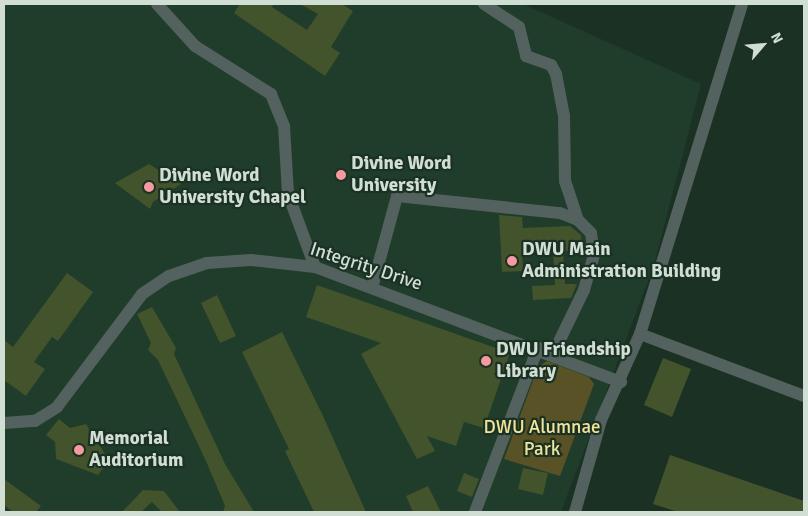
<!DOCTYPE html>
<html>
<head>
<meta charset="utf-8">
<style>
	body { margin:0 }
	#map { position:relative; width:808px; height:516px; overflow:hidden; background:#1b3123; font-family:Signika,sans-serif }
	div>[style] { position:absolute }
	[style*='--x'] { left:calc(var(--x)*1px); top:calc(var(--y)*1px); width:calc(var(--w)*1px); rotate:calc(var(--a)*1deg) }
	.built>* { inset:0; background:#1f3d2a }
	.green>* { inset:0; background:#5a5227 }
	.building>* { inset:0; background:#43532c }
	.minor>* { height:12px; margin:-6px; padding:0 6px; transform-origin:6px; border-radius:6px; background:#54625f }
	.dots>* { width:14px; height:14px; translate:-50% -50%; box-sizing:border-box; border:2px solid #1b3123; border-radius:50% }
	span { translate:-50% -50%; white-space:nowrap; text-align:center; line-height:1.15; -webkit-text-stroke:4.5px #1b3123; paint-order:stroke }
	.poi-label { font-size:19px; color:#d0ded4; font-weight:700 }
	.left { translate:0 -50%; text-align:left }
	.street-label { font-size:19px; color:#d0ded4 }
	.park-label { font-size:19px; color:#f1e39a }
	.frame { position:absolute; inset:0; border:5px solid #d0ded4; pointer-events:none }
	.north { position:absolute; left:738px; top:20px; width:50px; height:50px; -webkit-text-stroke:4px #1b3123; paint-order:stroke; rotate:63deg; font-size:14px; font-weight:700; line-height:20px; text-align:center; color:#d0ded4 }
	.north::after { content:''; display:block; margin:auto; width:18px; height:22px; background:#d0ded4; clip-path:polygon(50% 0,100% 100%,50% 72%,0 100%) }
</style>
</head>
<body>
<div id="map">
	<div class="built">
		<div style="clip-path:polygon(4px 4px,523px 4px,701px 84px,654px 265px,561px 512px,4px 512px)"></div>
	</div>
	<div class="green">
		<div style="clip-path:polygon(547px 361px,589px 377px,594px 384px,560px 476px,504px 459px,538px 367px)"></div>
	</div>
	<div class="building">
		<div style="clip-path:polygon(240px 4px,274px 4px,272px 7px,307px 30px,318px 14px,300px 4px,342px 4px,353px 11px,331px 47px,340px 53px,325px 76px,234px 13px)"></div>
		<div style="clip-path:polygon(149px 164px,181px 184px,153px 202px,150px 209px,115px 183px)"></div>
		<div style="clip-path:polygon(499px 215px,522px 217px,523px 228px,570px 226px,581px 235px,582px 250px,563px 251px,565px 284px,577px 284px,571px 298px,533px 300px,532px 286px,555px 285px,553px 249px,522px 251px,523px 271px,502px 272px)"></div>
		<div style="clip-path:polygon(67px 273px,93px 292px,58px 341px,52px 337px,34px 362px,45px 369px,26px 396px,4px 380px,4px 340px,13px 347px)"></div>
		<div style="clip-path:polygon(317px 285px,510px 353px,484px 428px,464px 422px,456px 446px,427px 436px,435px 451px,417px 459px,361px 354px,381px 343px,306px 317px)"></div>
		<div style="clip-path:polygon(217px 295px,236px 336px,220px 343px,201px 303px)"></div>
		<div style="clip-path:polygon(152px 307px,176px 348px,174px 354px,225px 464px,254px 512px,223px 512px,225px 506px,206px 461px,158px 360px,148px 350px,151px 343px,137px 314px)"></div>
		<div style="clip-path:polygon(282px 332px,323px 416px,366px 512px,314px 512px,285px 451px,289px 449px,242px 352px)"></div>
		<div style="clip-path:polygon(663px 358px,691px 369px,672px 417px,644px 405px)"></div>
		<div style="clip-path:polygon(59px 419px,70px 428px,86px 424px,109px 460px,98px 475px,56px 459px,55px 442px,46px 435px)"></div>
		<div style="clip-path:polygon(670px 455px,804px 501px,804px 512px,678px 512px,653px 504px)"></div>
		<div style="clip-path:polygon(523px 468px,548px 473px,543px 495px,518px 489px)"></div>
		<div style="clip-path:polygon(464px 473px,479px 479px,472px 497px,457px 491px)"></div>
		<div style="clip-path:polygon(4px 479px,41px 506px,36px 512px,13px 512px,4px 505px)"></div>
		<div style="clip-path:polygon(428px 486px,441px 512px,413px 512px,406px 496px)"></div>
		<div style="clip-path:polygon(143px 490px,164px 491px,180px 512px,162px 512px,152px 502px,141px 512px,122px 512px)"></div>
	</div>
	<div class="minor">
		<div style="--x:157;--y:4;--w:57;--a:47.9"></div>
		<div style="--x:195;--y:46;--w:90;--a:32.3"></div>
		<div style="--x:271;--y:94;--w:35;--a:68"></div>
		<div style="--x:284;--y:126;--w:68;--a:86.6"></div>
		<div style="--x:288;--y:194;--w:78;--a:69.7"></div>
		<div style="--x:484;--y:4;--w:42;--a:33.3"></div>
		<div style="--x:519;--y:27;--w:30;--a:76"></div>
		<div style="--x:526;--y:56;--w:27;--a:20"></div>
		<div style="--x:551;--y:65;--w:10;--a:61"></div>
		<div style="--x:556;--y:74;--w:43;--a:79.2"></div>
		<div style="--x:564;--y:116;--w:65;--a:89.1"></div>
		<div style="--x:565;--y:181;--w:41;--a:71.6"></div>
		<div style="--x:372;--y:288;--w:95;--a:-74.8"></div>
		<div style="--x:397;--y:196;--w:164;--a:6"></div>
		<div style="--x:560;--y:213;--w:19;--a:21"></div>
		<div style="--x:578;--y:220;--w:18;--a:45"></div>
		<div style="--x:591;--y:233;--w:22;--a:82"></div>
		<div style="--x:594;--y:255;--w:36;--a:106"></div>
		<div style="--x:584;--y:290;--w:71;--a:115.8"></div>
		<div style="--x:640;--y:334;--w:175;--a:20.7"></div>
		<div style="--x:4;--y:423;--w:31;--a:-4"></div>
		<div style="--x:35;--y:421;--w:26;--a:-32"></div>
		<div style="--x:57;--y:407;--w:141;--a:-53"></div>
		<div style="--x:142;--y:294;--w:32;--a:-34"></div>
		<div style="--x:169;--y:276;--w:40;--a:-18.9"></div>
		<div style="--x:207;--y:263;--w:44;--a:-3.9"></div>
		<div style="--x:251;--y:260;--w:64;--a:6.2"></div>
		<div style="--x:315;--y:267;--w:327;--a:20.6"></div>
		<div style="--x:475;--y:512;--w:176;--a:-69"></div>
		<div style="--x:575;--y:512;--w:96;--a:-74.2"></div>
		<div style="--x:601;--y:420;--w:94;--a:-65.6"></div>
		<div style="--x:640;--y:334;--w:345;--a:-72.8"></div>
	</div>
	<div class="dots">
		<div style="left:341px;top:175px;background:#f49aa0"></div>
		<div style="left:149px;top:187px;background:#f49aa0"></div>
		<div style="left:512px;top:261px;background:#f49aa0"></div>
		<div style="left:486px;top:361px;background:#f49aa0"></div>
		<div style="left:79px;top:450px;background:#f49aa0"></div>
	</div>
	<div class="poi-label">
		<span class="left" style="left:351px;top:175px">Divine Word<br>University</span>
		<span class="left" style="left:159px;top:187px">Divine Word<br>University Chapel</span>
		<span class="left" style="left:522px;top:261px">DWU Main<br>Administration Building</span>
		<span class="left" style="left:496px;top:361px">DWU Friendship<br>Library</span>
		<span class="left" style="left:89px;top:450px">Memorial<br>Auditorium</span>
	</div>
	<div class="street-label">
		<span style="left:366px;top:267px;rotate:18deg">Integrity Drive</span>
	</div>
	<div class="park-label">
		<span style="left:542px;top:439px">DWU Alumnae<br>Park</span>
	</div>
	<div class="frame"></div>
	<div class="north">N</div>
</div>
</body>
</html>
